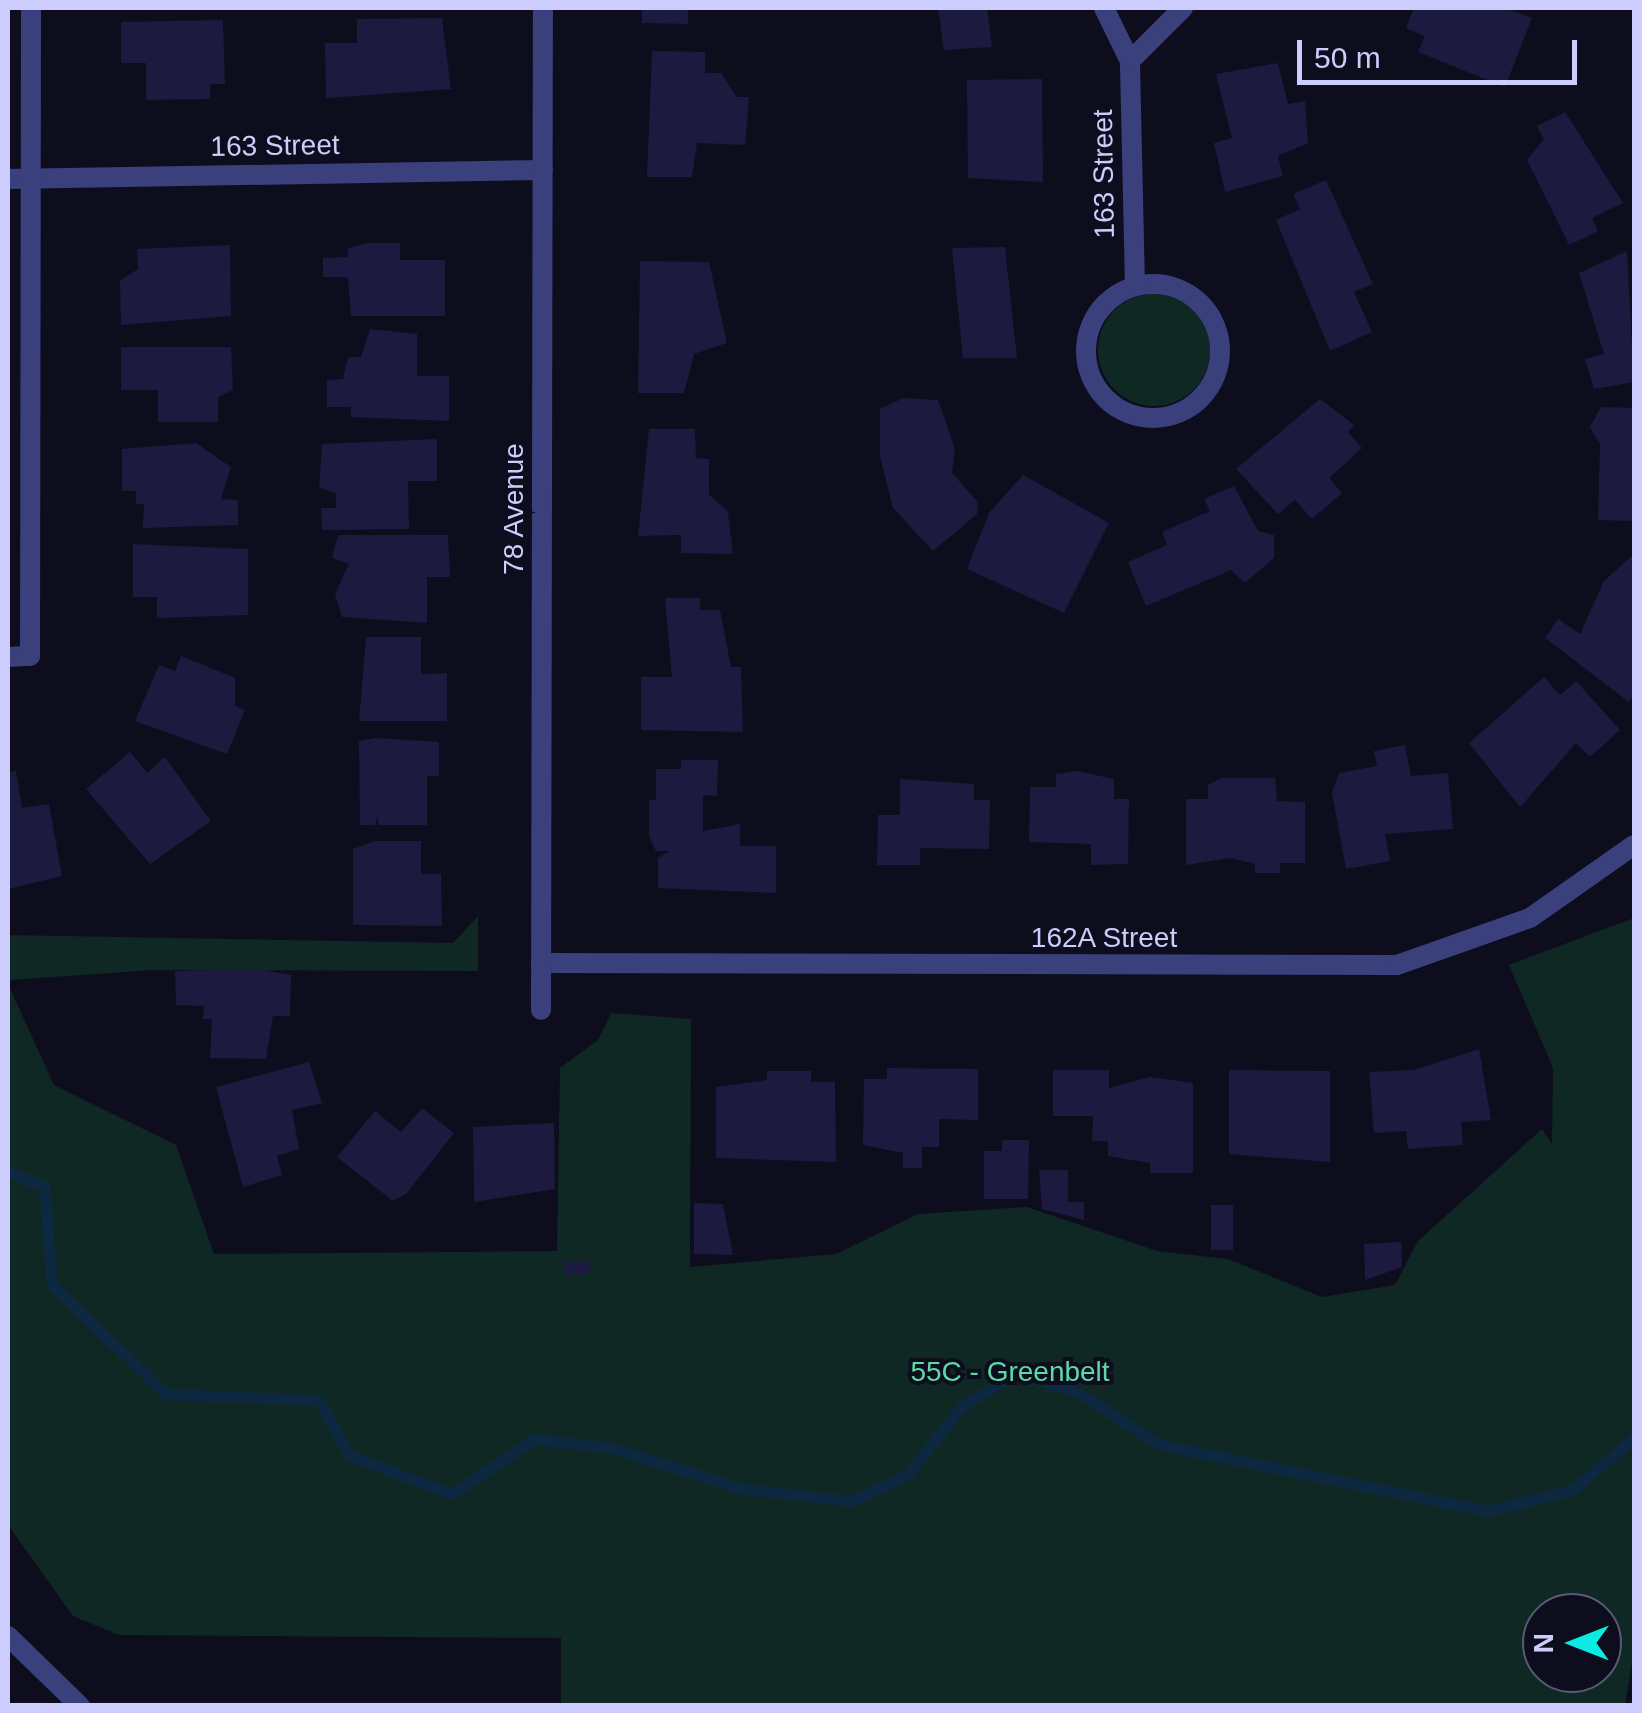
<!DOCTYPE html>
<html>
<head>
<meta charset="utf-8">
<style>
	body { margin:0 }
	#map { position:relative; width:1642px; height:1713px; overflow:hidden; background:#0d0d1e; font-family:Arial,sans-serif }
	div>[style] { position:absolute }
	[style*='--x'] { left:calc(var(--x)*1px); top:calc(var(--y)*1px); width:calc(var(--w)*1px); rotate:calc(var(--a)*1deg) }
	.green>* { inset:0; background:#102824 }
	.round { border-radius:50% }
	.stream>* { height:11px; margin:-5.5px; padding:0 5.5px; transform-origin:5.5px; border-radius:5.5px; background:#0d2941 }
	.building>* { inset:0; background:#1c1a3e }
	.street>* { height:20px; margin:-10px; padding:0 10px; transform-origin:10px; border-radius:10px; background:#39407c }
	.street>.ring { margin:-10px; padding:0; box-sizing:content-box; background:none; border:20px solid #39407c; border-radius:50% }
	span { translate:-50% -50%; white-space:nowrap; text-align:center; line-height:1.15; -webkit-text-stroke:8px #0d0d1e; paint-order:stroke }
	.street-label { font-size:28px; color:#cccdfd }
	.park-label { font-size:28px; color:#5bdaa8 }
	.frame { position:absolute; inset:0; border:10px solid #cccdfd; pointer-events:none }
	.north { position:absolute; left:1522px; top:1593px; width:100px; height:100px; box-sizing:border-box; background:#0d0d1e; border:2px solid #595a77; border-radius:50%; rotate:270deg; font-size:28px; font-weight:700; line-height:40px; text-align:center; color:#cccdfd }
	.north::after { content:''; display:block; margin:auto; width:35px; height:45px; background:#08ece3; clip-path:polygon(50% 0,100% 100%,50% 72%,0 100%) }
	.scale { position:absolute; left:1297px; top:40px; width:280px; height:45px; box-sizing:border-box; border:5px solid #cccdfd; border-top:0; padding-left:12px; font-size:30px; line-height:35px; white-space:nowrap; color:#cccdfd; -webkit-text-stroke:8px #0d0d1e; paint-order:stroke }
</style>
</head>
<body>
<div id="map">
	<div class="green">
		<div class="round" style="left:1098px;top:294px;width:112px;height:112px"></div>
		<div style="clip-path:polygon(478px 916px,478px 971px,154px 970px,8px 980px,8px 935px,453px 943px)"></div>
		<div style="clip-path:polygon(evenodd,1634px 918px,1634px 1650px,1625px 1705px,561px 1705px,561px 1638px,119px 1635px,73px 1616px,8px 1525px,8px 984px,54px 1085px,176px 1145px,214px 1254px,557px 1251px,560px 1068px,598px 1040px,611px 1013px,691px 1019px,690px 1267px,836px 1254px,918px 1214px,1027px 1207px,1157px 1251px,1228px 1259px,1322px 1297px,1395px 1285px,1418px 1241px,1542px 1129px,1552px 1144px,1553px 1068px,1509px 965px,1634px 918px,1542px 1613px,1602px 1613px,1602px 1673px,1542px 1673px,1542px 1613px)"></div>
	</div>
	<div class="stream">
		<div style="--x:8;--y:1172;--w:39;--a:21"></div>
		<div style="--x:44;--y:1186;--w:99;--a:85.4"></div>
		<div style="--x:52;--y:1285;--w:158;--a:43.7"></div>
		<div style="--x:166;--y:1394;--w:153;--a:2.2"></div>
		<div style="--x:319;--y:1400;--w:63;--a:61.4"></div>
		<div style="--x:349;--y:1455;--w:109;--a:20.9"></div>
		<div style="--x:451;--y:1494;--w:100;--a:-33.5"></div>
		<div style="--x:534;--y:1439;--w:79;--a:6.6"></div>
		<div style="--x:612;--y:1448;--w:137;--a:17.4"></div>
		<div style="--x:743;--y:1489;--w:110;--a:6.3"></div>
		<div style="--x:852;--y:1501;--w:62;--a:-25.7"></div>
		<div style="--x:908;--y:1474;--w:85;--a:-51.7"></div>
		<div style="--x:961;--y:1407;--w:66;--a:-31.3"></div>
		<div style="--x:1017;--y:1373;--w:65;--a:17.9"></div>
		<div style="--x:1079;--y:1393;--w:94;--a:32.8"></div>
		<div style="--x:1158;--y:1444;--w:335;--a:11.5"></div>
		<div style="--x:1486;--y:1511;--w:89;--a:-13.7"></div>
		<div style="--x:1572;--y:1490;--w:81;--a:-40"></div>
	</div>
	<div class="building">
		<div style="clip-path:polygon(642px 8px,688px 8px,688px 24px,642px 23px)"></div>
		<div style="clip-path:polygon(938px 8px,987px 8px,992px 47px,944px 50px)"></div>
		<div style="clip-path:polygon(1414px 8px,1504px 8px,1532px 18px,1505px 87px,1418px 52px,1425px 36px,1406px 28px)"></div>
		<div style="clip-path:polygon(442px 18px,451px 89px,326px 98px,325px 43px,357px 43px,357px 19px)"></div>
		<div style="clip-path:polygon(223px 20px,225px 84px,210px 84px,210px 99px,146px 100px,146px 63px,121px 63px,121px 22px)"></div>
		<div style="clip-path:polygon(652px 51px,705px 52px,705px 73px,721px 73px,737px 97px,749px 97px,745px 145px,697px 143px,692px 177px,647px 177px)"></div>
		<div style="clip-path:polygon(1278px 63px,1288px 104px,1305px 101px,1308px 143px,1278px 156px,1283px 176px,1225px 192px,1214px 143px,1232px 138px,1216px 74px)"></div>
		<div style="clip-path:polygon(1042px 79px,1043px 182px,968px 178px,967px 80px)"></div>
		<div style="clip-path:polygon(1565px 112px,1623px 203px,1592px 218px,1598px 231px,1569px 245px,1527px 160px,1544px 139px,1537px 126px)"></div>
		<div style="clip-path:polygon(1326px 180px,1373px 284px,1354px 292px,1372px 332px,1330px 351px,1276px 220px,1300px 209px,1293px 194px)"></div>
		<div style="clip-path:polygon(368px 243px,400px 243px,400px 260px,445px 260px,445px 316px,351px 316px,348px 277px,323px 277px,323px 258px,348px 257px,348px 248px)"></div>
		<div style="clip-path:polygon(230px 245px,231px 316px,121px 325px,120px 281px,138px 269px,137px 249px)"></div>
		<div style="clip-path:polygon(1005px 247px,1017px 358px,963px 358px,952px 248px)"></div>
		<div style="clip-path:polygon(1627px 251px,1634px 382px,1594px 389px,1585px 359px,1604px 354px,1579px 273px)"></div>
		<div style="clip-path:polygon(640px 261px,709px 262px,727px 343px,694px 354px,684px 393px,638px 393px)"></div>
		<div style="clip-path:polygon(370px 329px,417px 334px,417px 376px,449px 376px,449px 421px,351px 417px,351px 407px,327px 407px,327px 380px,343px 379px,348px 357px,361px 357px)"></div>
		<div style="clip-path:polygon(121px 347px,231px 347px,233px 390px,218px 397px,218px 422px,158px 422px,158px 390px,121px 390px)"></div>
		<div style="clip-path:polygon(903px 398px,938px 400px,955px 449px,952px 473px,978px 502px,977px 514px,933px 551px,893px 508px,880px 457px,880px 409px)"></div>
		<div style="clip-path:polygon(1320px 399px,1354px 425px,1348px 432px,1362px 448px,1329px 478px,1342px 493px,1312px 519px,1295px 500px,1278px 514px,1236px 469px)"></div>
		<div style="clip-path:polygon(1601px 407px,1634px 408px,1634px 521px,1598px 520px,1600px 444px,1590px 427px)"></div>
		<div style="clip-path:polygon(649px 429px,695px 429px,696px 458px,709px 459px,709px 494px,728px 512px,733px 554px,681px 553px,681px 535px,638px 536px)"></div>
		<div style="clip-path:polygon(437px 439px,437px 481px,408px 481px,409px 529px,322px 530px,321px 508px,336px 508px,336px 494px,319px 487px,322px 444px)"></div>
		<div style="clip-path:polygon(196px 443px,231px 467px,221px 499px,238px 500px,238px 525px,143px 528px,144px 504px,136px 504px,136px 491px,122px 491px,122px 449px)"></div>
		<div style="clip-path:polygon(1023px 475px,1109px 523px,1064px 613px,967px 569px,989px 513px)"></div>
		<div style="clip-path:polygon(1234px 486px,1258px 531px,1274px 535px,1274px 558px,1245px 583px,1231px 570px,1146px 606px,1128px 562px,1167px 545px,1162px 532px,1210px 511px,1204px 499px)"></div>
		<div style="clip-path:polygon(338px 535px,448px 535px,450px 577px,427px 577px,427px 623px,342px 617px,335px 594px,349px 564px,332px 558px)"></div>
		<div style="clip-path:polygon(133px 544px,248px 549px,248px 615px,157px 618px,157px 597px,133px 597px)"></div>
		<div style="clip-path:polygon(1634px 554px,1634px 694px,1629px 702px,1545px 638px,1558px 619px,1580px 634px,1604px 581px)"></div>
		<div style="clip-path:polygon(665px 598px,700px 598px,700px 610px,720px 610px,731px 667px,741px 667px,743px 732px,641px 730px,641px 677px,672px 677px)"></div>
		<div style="clip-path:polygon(366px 637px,421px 637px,421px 674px,447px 673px,447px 721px,359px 721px)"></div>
		<div style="clip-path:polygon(181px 656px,235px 678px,235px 706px,245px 710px,227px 754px,135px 721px,159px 665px,175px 671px)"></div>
		<div style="clip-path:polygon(1544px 677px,1560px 695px,1576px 681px,1620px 730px,1590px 757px,1576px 743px,1520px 807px,1469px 743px)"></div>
		<div style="clip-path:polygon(375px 738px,439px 742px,439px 776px,427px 776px,427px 825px,378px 825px,378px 814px,375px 825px,360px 825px,359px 741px)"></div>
		<div style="clip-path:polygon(1405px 745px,1411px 776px,1448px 773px,1453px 829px,1385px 834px,1390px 861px,1346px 869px,1332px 793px,1339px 773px,1377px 766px,1374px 751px)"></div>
		<div style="clip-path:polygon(130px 752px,147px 773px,165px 757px,211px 821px,150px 864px,86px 789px)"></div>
		<div style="clip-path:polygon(681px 760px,718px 760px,717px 796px,703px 795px,703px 831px,740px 824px,740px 846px,776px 846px,776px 893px,658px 888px,658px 858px,669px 851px,656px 851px,649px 837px,649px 800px,656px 800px,656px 769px,681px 769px)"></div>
		<div style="clip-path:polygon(16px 771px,22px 808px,49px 804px,62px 876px,8px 889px,8px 772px)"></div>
		<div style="clip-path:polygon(1077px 771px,1114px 779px,1114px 799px,1129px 799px,1128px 864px,1091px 865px,1091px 844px,1029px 842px,1030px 787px,1056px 787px,1056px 774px)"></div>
		<div style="clip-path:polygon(1221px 778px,1275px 778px,1277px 801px,1305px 802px,1305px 863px,1280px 863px,1280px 873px,1255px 873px,1255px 864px,1231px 858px,1186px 865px,1186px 799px,1208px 799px,1208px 785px)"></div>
		<div style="clip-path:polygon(900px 779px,974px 784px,974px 800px,990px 800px,989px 849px,920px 848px,920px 865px,877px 865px,878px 815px,900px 815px)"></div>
		<div style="clip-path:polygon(375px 841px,421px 841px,421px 874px,441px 874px,442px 926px,353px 925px,353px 849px)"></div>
		<div style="clip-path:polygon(257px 969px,291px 975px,290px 1016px,273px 1016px,266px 1059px,210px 1058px,212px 1019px,203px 1019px,204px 1006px,176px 1005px,175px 971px)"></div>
		<div style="clip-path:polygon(1479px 1049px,1491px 1120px,1461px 1122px,1463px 1145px,1408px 1149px,1406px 1131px,1374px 1133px,1369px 1072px,1414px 1070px)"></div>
		<div style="clip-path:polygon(309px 1062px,322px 1103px,292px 1110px,299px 1149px,277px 1156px,282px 1175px,243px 1187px,216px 1087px)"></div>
		<div style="clip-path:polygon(887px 1068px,978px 1069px,978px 1120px,939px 1119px,939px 1147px,922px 1147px,922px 1168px,903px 1168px,903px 1153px,863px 1145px,864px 1079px,887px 1079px)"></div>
		<div style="clip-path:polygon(1053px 1070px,1109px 1070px,1109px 1088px,1150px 1077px,1193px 1083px,1193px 1173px,1150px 1173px,1150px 1163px,1108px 1156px,1108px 1141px,1092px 1141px,1093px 1116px,1053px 1116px)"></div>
		<div style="clip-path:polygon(1229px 1070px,1330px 1071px,1330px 1162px,1229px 1154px)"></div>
		<div style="clip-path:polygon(767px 1071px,811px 1071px,811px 1082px,835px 1082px,836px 1162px,716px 1158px,716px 1087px,767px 1080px)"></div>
		<div style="clip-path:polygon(422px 1108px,454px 1133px,406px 1194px,393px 1201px,337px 1157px,375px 1111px,401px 1132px)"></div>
		<div style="clip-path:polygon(554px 1123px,555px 1189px,474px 1202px,473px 1127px)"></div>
		<div style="clip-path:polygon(1002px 1140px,1029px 1140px,1028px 1199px,984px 1199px,984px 1151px,1002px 1151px)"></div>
		<div style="clip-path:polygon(1039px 1170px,1068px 1170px,1068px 1202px,1084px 1202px,1084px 1220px,1042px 1209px)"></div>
		<div style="clip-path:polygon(694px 1203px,723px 1204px,733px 1255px,694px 1254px)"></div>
		<div style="clip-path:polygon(1211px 1205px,1233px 1205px,1233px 1250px,1211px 1250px)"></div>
		<div style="clip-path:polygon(1401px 1242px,1402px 1267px,1365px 1280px,1364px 1244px)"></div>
		<div style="clip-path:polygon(590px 1261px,590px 1274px,565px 1275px,564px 1262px)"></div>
	</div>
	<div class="street">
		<div style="--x:1104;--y:8;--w:59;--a:63.9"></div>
		<div style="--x:8;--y:179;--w:535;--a:-0.96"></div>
		<div class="ring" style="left:1086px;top:284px;width:114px;height:114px"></div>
		<div style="--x:1135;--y:286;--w:225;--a:-91.3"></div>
		<div style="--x:1130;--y:61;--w:75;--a:-45"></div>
		<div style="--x:8;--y:657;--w:22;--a:-3"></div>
		<div style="--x:30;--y:656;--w:648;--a:-89.91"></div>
		<div style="--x:541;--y:963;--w:856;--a:0.13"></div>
		<div style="--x:1397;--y:965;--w:141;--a:-19.5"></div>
		<div style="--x:1530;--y:918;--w:127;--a:-35.1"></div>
		<div style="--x:541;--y:1010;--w:1002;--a:-89.89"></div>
		<div style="--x:8;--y:1636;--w:100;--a:44.2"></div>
	</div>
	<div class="street-label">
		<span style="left:275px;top:146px;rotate:-1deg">163 Street</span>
		<span style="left:1104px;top:174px;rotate:-91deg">163 Street</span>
		<span style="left:514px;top:509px;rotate:-90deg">78 Avenue</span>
		<span style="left:1104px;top:938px">162A Street</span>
	</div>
	<div class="park-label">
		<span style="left:1010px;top:1372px">55C - Greenbelt</span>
	</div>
	<div class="frame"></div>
	<div class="north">N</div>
	<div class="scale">50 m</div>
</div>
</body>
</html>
